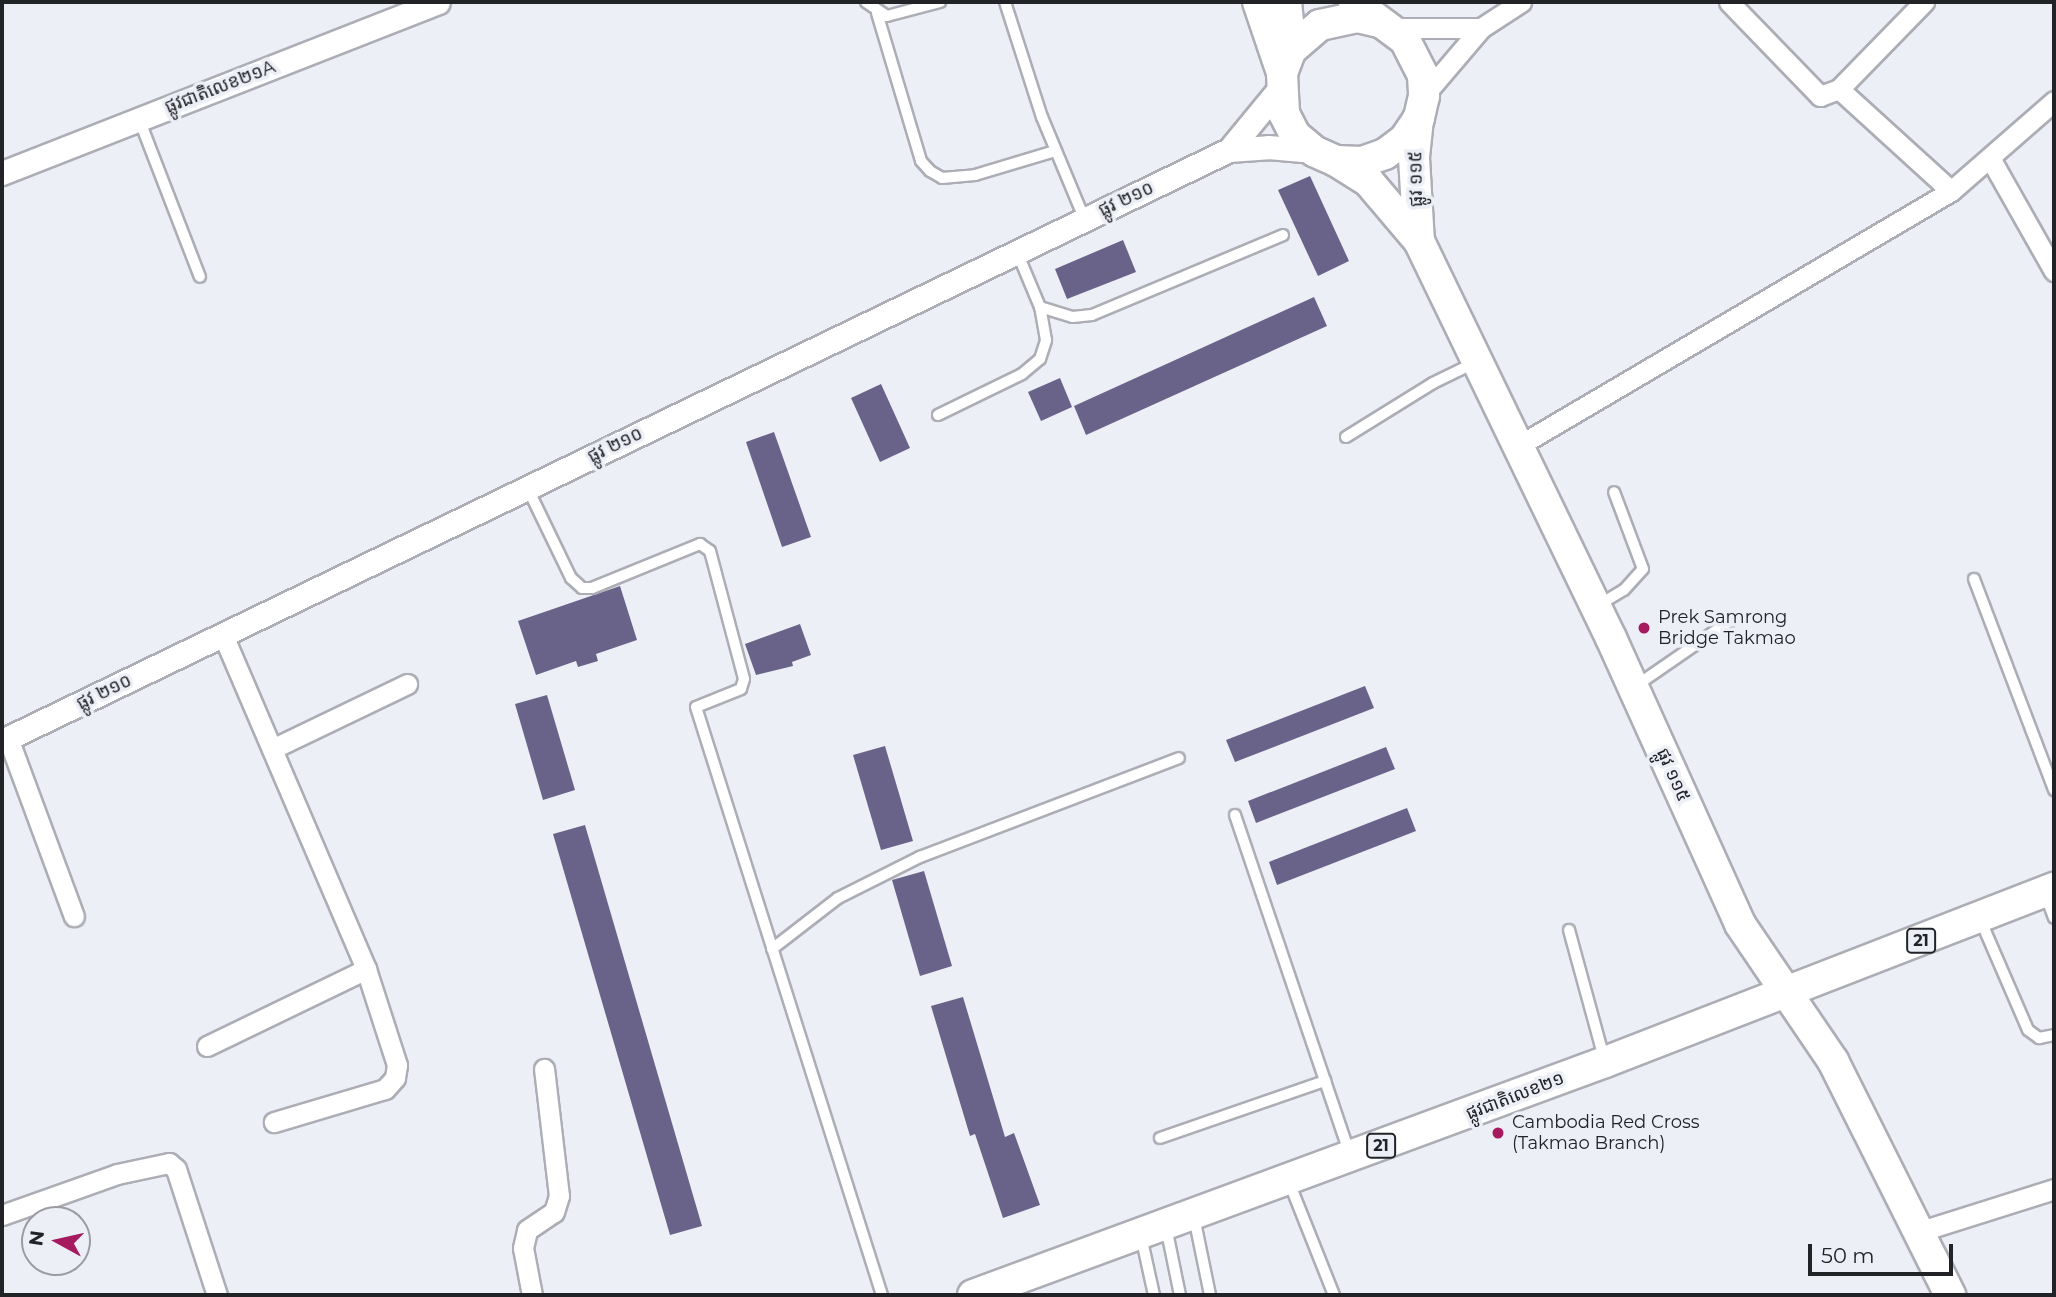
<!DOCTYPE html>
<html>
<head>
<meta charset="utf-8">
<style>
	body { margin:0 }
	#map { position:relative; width:2056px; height:1297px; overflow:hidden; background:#edeff7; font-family:Montserrat,"Noto Sans Khmer",sans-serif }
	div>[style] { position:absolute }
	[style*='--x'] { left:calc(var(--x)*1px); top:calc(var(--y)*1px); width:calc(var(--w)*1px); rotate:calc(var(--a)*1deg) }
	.building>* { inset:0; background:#696389 }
	.roads { filter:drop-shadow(2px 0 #acadb5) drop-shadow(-2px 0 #acadb5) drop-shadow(0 2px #acadb5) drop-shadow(0 -2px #acadb5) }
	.service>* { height:10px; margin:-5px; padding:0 5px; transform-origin:5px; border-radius:5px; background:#fff }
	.minor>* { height:19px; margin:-9.5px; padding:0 9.5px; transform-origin:9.5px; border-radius:9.5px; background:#fff }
	.tertiary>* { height:23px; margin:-11.5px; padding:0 11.5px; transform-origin:11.5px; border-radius:11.5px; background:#fff }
	.primary>* { height:30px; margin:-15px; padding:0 15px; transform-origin:15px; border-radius:15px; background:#fff }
	.dots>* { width:19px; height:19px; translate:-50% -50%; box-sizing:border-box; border:4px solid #edeff7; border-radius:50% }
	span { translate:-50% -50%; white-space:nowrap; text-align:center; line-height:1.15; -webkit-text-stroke:7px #edeff7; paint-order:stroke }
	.shield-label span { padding:2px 5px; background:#edeff7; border:2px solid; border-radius:5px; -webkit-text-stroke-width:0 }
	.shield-label { font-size:16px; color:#222326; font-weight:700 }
	.street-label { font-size:18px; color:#222326 }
	.poi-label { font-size:18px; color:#222326 }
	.left { translate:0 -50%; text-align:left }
	.frame { position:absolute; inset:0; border:4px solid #222326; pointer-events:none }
	.north { position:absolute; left:21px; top:1206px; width:70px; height:70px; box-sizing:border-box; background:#edeff7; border:2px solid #9c9da3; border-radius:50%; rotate:278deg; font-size:19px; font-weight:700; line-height:28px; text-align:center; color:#222326 }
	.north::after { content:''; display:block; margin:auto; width:24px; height:32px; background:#a61a5f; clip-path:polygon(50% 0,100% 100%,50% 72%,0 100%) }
	.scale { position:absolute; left:1808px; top:1244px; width:145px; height:32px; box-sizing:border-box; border:4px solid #222326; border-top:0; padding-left:9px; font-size:21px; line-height:24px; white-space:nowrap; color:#222326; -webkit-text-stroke:5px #edeff7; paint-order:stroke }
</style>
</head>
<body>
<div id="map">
	<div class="building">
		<div style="clip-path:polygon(1310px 176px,1349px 261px,1318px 276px,1278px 190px)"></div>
		<div style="clip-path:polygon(1123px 240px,1136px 272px,1067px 299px,1055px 269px)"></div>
		<div style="clip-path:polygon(1314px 297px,1327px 326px,1086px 435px,1074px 406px)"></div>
		<div style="clip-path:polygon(1060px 378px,1072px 407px,1041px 421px,1028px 392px)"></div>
		<div style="clip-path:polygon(881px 384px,910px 448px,880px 462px,851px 398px)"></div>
		<div style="clip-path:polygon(774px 432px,811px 537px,782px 547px,746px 442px)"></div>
		<div style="clip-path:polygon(620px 586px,637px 640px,596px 654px,598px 661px,578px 667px,576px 661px,536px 675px,518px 621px)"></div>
		<div style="clip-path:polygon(800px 624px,811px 655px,792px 662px,793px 666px,756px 675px,745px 644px)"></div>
		<div style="clip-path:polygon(1365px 686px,1374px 708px,1235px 762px,1226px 740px)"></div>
		<div style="clip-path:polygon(547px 695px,575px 790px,543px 800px,515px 704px)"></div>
		<div style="clip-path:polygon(885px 746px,913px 841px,881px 850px,853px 755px)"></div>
		<div style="clip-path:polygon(1386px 747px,1395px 769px,1256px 823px,1248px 801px)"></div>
		<div style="clip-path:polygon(1407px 808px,1416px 831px,1277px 885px,1269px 862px)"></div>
		<div style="clip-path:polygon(585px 825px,702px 1226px,670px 1235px,553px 834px)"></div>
		<div style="clip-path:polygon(924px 871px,952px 966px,920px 976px,892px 880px)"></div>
		<div style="clip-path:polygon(963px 997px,1005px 1137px,1014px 1133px,1040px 1205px,1003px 1218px,975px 1134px,970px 1136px,931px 1006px)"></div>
	</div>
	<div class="roads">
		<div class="service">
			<div style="--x:866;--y:2;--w:25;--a:34"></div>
			<div style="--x:887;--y:16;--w:55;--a:-14.8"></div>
			<div style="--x:1005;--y:2;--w:121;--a:72.2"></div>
			<div style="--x:1042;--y:117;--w:109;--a:67.4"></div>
			<div style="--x:877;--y:13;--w:154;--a:73.4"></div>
			<div style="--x:921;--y:161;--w:13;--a:48"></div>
			<div style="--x:930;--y:171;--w:14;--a:30"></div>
			<div style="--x:942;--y:178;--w:33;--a:-5"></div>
			<div style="--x:975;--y:175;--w:84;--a:-16.7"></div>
			<div style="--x:139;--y:119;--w:169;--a:68.9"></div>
			<div style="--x:1040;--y:307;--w:34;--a:17"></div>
			<div style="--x:1073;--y:317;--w:19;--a:-6"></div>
			<div style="--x:1092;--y:315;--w:207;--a:-22.7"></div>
			<div style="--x:938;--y:415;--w:93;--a:-26"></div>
			<div style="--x:1022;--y:374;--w:23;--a:-40"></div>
			<div style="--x:1040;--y:359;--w:20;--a:-72"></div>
			<div style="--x:1046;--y:340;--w:34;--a:-100"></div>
			<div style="--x:1040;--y:307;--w:60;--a:-112.7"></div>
			<div style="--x:1346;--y:437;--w:102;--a:-31.8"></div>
			<div style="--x:1433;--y:383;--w:48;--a:-26"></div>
			<div style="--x:528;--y:489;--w:99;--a:64.2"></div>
			<div style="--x:571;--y:578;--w:15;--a:42"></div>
			<div style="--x:582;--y:588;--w:10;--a:0"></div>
			<div style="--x:592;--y:588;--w:117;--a:-22.2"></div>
			<div style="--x:700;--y:544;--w:12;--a:35"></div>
			<div style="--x:710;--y:551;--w:132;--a:75.1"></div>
			<div style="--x:744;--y:679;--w:10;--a:107"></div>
			<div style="--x:741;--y:689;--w:48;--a:158.2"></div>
			<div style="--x:696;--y:707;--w:617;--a:72.45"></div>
			<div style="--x:1974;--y:579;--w:226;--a:69.2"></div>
			<div style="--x:1597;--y:606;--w:31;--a:-31"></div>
			<div style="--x:1624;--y:590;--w:28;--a:-48"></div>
			<div style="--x:1643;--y:569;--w:82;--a:-110.6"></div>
			<div style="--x:1637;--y:685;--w:118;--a:-34.6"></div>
			<div style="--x:1235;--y:815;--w:356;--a:71.3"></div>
			<div style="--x:2046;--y:896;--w:23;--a:70"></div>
			<div style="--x:1980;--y:919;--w:121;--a:66.6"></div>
			<div style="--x:2028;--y:1030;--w:14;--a:36"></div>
			<div style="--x:2039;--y:1038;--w:15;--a:-11"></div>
			<div style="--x:1569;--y:930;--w:133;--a:74.7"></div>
			<div style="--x:772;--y:949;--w:83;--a:-37.7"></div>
			<div style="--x:838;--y:898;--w:92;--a:-26.6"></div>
			<div style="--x:920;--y:857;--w:277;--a:-20.9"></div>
			<div style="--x:1160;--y:1138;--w:175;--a:-19.1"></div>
			<div style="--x:1289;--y:1182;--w:122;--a:68.3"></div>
			<div style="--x:1194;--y:1217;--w:80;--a:78.4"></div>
			<div style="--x:1166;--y:1227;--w:69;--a:78.4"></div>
			<div style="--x:1141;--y:1236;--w:60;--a:77.6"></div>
		</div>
		<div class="minor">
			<div style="--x:1729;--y:2;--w:131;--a:45.9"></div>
			<div style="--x:1820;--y:96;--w:20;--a:-20"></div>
			<div style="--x:1839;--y:89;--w:122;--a:-45.7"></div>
			<div style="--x:1391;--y:28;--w:90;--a:0"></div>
			<div style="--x:1839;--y:89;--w:151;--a:42.3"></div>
			<div style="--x:1424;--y:95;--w:88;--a:-49.6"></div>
			<div style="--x:1481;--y:28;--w:48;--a:-33"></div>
			<div style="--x:1990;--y:158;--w:130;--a:60.5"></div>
			<div style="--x:1518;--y:446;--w:503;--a:-30.49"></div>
			<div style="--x:1951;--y:191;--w:137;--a:-41.1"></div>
			<div style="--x:223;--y:635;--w:363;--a:66.8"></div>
			<div style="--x:366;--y:969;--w:101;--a:72.1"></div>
			<div style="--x:397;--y:1065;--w:13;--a:99"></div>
			<div style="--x:395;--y:1078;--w:15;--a:132"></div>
			<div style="--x:385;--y:1089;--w:116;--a:163.4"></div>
			<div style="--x:8;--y:738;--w:190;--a:69.7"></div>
			<div style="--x:272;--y:749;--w:150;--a:-25.7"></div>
			<div style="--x:207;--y:1046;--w:177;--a:-25.8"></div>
			<div style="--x:2;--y:1215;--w:122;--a:-19.6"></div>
			<div style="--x:117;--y:1174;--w:53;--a:-11.9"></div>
			<div style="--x:169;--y:1163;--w:9;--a:41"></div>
			<div style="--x:176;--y:1169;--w:133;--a:72"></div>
			<div style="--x:1918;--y:1232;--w:143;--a:-17.5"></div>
			<div style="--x:532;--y:1295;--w:48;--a:-100.8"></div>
			<div style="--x:523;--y:1248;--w:18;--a:-77"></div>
			<div style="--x:527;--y:1230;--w:32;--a:-34"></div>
			<div style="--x:554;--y:1212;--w:17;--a:-73"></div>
			<div style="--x:559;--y:1196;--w:128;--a:-96.7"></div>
		</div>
		<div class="tertiary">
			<div style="--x:1229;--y:150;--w:39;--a:-4"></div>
			<div style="--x:1268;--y:147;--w:46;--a:5"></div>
			<div style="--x:2;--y:173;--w:468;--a:-21.4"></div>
			<div style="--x:2;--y:741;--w:1362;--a:-25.72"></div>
			<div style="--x:1229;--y:150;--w:80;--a:-50.6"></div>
		</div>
		<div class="primary">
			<div style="--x:1258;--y:2;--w:75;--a:71.3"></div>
			<div style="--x:1286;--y:2;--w:48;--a:84.1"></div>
			<div style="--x:1354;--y:2;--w:64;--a:36.7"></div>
			<div style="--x:1405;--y:40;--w:39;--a:63"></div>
			<div style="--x:1423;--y:75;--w:21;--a:87"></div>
			<div style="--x:1424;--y:96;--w:23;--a:103"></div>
			<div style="--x:1419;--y:118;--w:25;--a:124"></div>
			<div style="--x:1405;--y:139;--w:25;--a:143"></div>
			<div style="--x:1385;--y:154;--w:24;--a:161"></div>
			<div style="--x:1362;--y:162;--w:26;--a:-178"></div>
			<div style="--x:1336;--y:161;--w:24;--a:-156"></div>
			<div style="--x:1314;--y:151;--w:25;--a:-140"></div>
			<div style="--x:1295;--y:135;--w:25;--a:-117"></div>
			<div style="--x:1284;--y:113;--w:40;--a:-92.9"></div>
			<div style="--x:1282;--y:73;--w:25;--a:-69"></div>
			<div style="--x:1291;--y:50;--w:38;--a:-41"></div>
			<div style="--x:1320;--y:25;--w:38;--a:-12"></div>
			<div style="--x:1357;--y:17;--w:23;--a:13"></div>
			<div style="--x:1418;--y:119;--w:39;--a:96"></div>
			<div style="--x:1414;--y:158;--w:83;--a:86.6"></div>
			<div style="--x:1336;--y:161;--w:39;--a:32"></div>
			<div style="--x:1369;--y:182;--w:77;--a:49.7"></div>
			<div style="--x:1419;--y:241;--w:441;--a:64.2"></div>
			<div style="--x:1611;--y:638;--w:314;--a:65.7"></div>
			<div style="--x:1740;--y:924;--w:166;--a:55.8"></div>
			<div style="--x:1833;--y:1061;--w:262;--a:63.4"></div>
			<div style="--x:973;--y:1295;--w:674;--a:-20.24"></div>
			<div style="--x:1605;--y:1062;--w:482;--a:-21.2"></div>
		</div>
	</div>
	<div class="dots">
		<div style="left:1644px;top:628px;background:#a61a5f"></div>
		<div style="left:1498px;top:1133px;background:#a61a5f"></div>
	</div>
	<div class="shield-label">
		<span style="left:1921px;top:941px">21</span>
		<span style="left:1381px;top:1146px">21</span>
	</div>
	<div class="street-label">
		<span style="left:220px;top:87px;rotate:-21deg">ផ្លូវជាតិលេខ២១A</span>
		<span style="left:1416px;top:179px;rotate:-91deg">ផ្លូវ ១១៥</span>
		<span style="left:1126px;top:199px;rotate:-25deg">ផ្លូវ ២១០</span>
		<span style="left:615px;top:445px;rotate:-26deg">ផ្លូវ ២១០</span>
		<span style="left:104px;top:692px;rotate:-26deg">ផ្លូវ ២១០</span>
		<span style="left:1673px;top:775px;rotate:66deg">ផ្លូវ ១១៥</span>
		<span style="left:1515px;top:1096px;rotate:-21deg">ផ្លូវជាតិលេខ២១</span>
	</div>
	<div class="poi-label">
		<span class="left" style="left:1658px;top:628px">Prek Samrong<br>Bridge Takmao</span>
		<span class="left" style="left:1512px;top:1133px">Cambodia Red Cross<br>(Takmao Branch)</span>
	</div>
	<div class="frame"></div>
	<div class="north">N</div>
	<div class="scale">50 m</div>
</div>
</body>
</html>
